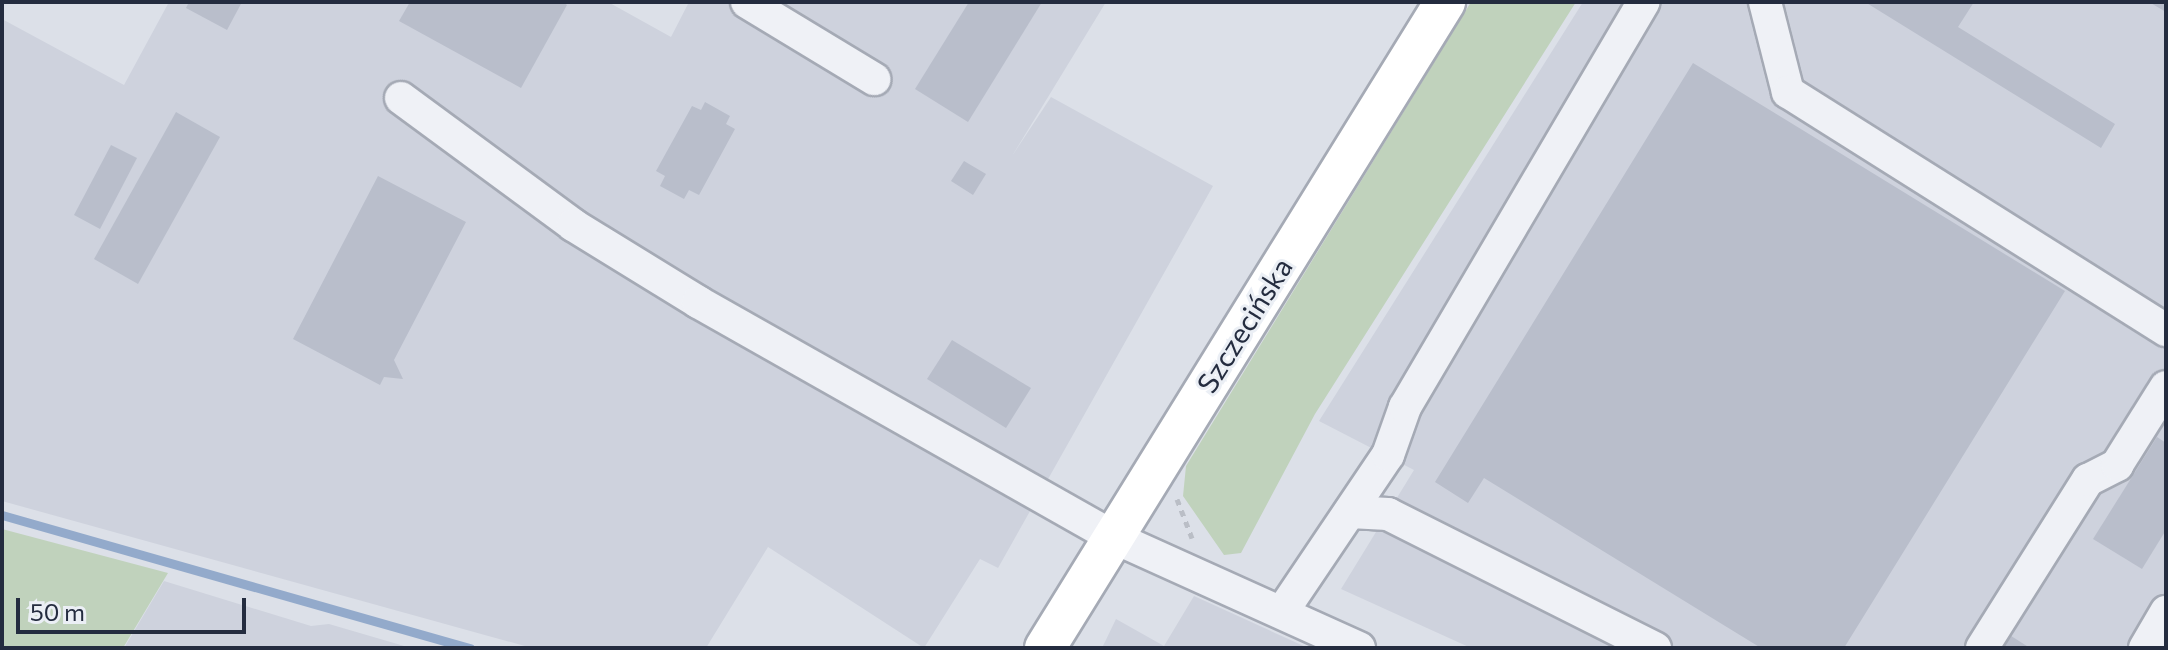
<!DOCTYPE html>
<html>
<head>
<meta charset="utf-8">
<style>
	body { margin:0 }
	#map { position:relative; width:2168px; height:650px; overflow:hidden; background:#dce0e8; font-family:Commissioner,sans-serif }
	div>[style] { position:absolute }
	[style*='--x'] { left:calc(var(--x)*1px); top:calc(var(--y)*1px); width:calc(var(--w)*1px); rotate:calc(var(--a)*1deg) }
	.built>* { inset:0; background:#ced2dd }
	.green>* { inset:0; background:#c0d2bc }
	.stream>* { height:9px; margin:-4.5px; padding:0 4.5px; transform-origin:4.5px; border-radius:4.5px; background:#93aacb }
	.building>* { inset:0; background:#b9becb }
	.path>* { height:5px; margin-top:-2.5px; transform-origin:0; background:repeating-linear-gradient(90deg,#babec6 0 6px,transparent 0 12px) }
	.roads { filter:drop-shadow(2px 0 #a5aab5) drop-shadow(-2px 0 #a5aab5) drop-shadow(0 2px #a5aab5) drop-shadow(0 -2px #a5aab5) }
	.minor>* { height:32px; margin:-16px; padding:0 16px; transform-origin:16px; border-radius:16px; background:#eff1f6 }
	.major>* { height:40px; margin:-20px; padding:0 20px; transform-origin:20px; border-radius:20px; background:#fff }
	span { translate:-50% -50%; white-space:nowrap; text-align:center; line-height:1.15; -webkit-text-stroke:6px #ebeff5; paint-order:stroke }
	.street-label { font-size:28px; color:#242c3f }
	.frame { position:absolute; inset:0; border:4px solid #242c3f; pointer-events:none }
	.scale { position:absolute; left:16px; top:598px; width:230px; height:36px; box-sizing:border-box; border:4px solid #242c3f; border-top:0; padding-left:10px; font-size:24px; line-height:28px; white-space:nowrap; color:#242c3f; -webkit-text-stroke:6px #ebeff5; paint-order:stroke }
</style>
</head>
<body>
<div id="map">
	<div class="built">
		<div style="clip-path:polygon(169px 2px,608px 2px,671px 37px,689px 2px,1106px 2px,1012px 156px,1051px 97px,1213px 186px,998px 568px,980px 559px,924px 648px,768px 547px,706px 648px,532px 648px,2px 501px,2px 19px,124px 85px)"></div>
		<div style="clip-path:polygon(1583px 2px,2166px 2px,2166px 648px,1471px 648px,1341px 589px,1414px 470px,1319px 421px)"></div>
		<div style="clip-path:polygon(164px 581px,311px 626px,329px 624px,411px 648px,124px 648px)"></div>
		<div style="clip-path:polygon(1194px 596px,1308px 648px,1102px 648px,1116px 619px,1164px 646px)"></div>
	</div>
	<div class="green">
		<div style="clip-path:polygon(1471px 2px,1576px 2px,1315px 414px,1241px 553px,1224px 555px,1183px 496px,1186px 466px)"></div>
		<div style="clip-path:polygon(2px 529px,168px 573px,123px 648px,2px 648px)"></div>
	</div>
	<div class="stream">
		<div style="--x:2;--y:515;--w:487;--a:15.9"></div>
	</div>
	<div class="building">
		<div style="clip-path:polygon(189px 2px,242px 2px,227px 30px,186px 8px)"></div>
		<div style="clip-path:polygon(410px 2px,563px 2px,567px 5px,521px 88px,399px 21px)"></div>
		<div style="clip-path:polygon(969px 2px,1042px 2px,968px 122px,915px 89px)"></div>
		<div style="clip-path:polygon(1865px 2px,1974px 2px,1958px 27px,2115px 124px,2101px 148px)"></div>
		<div style="clip-path:polygon(2149px 2px,2166px 2px,2166px 12px)"></div>
		<div style="clip-path:polygon(1693px 63px,2065px 291px,1844px 648px,1761px 648px,1484px 478px,1468px 503px,1435px 482px)"></div>
		<div style="clip-path:polygon(705px 102px,730px 116px,726px 124px,735px 129px,699px 195px,689px 190px,684px 199px,660px 186px,665px 176px,656px 171px,692px 106px,701px 110px)"></div>
		<div style="clip-path:polygon(176px 112px,220px 137px,138px 284px,94px 259px)"></div>
		<div style="clip-path:polygon(111px 145px,137px 158px,100px 229px,74px 215px)"></div>
		<div style="clip-path:polygon(964px 161px,986px 174px,973px 195px,951px 181px)"></div>
		<div style="clip-path:polygon(378px 176px,466px 222px,394px 360px,403px 379px,384px 377px,380px 385px,293px 339px)"></div>
		<div style="clip-path:polygon(952px 340px,1031px 388px,1006px 428px,927px 379px)"></div>
		<div style="clip-path:polygon(2157px 437px,2166px 443px,2166px 530px,2142px 569px,2093px 539px)"></div>
		<div style="clip-path:polygon(2008px 634px,2030px 648px,2000px 648px)"></div>
	</div>
	<div class="path">
		<div style="--x:1177;--y:499;--w:42;--a:69"></div>
	</div>
	<div class="roads">
		<div class="minor">
			<div style="--x:747;--y:2;--w:149;--a:31.2"></div>
			<div style="--x:1765;--y:2;--w:93;--a:75.7"></div>
			<div style="--x:1788;--y:92;--w:447;--a:32.2"></div>
			<div style="--x:401;--y:98;--w:214;--a:36.4"></div>
			<div style="--x:573;--y:225;--w:147;--a:31.6"></div>
			<div style="--x:698;--y:302;--w:477;--a:29.5"></div>
			<div style="--x:1113;--y:537;--w:270;--a:24.3"></div>
			<div style="--x:1350;--y:512;--w:38;--a:3"></div>
			<div style="--x:1388;--y:514;--w:299;--a:26.7"></div>
			<div style="--x:1282;--y:612;--w:189;--a:-56"></div>
			<div style="--x:1388;--y:455;--w:51;--a:-70.5"></div>
			<div style="--x:1405;--y:407;--w:470;--a:-59.5"></div>
			<div style="--x:1982;--y:648;--w:199;--a:-57.8"></div>
			<div style="--x:2088;--y:480;--w:33;--a:-27"></div>
			<div style="--x:2117;--y:465;--w:92;--a:-57.9"></div>
			<div style="--x:2145;--y:648;--w:42;--a:-59.7"></div>
		</div>
		<div class="major">
			<div style="--x:1045;--y:648;--w:760;--a:-58.23"></div>
		</div>
	</div>
	<div class="street-label">
		<span style="left:1244px;top:325px;rotate:-58deg">Szczecińska</span>
	</div>
	<div class="frame"></div>
	<div class="scale">50 m</div>
</div>
</body>
</html>
